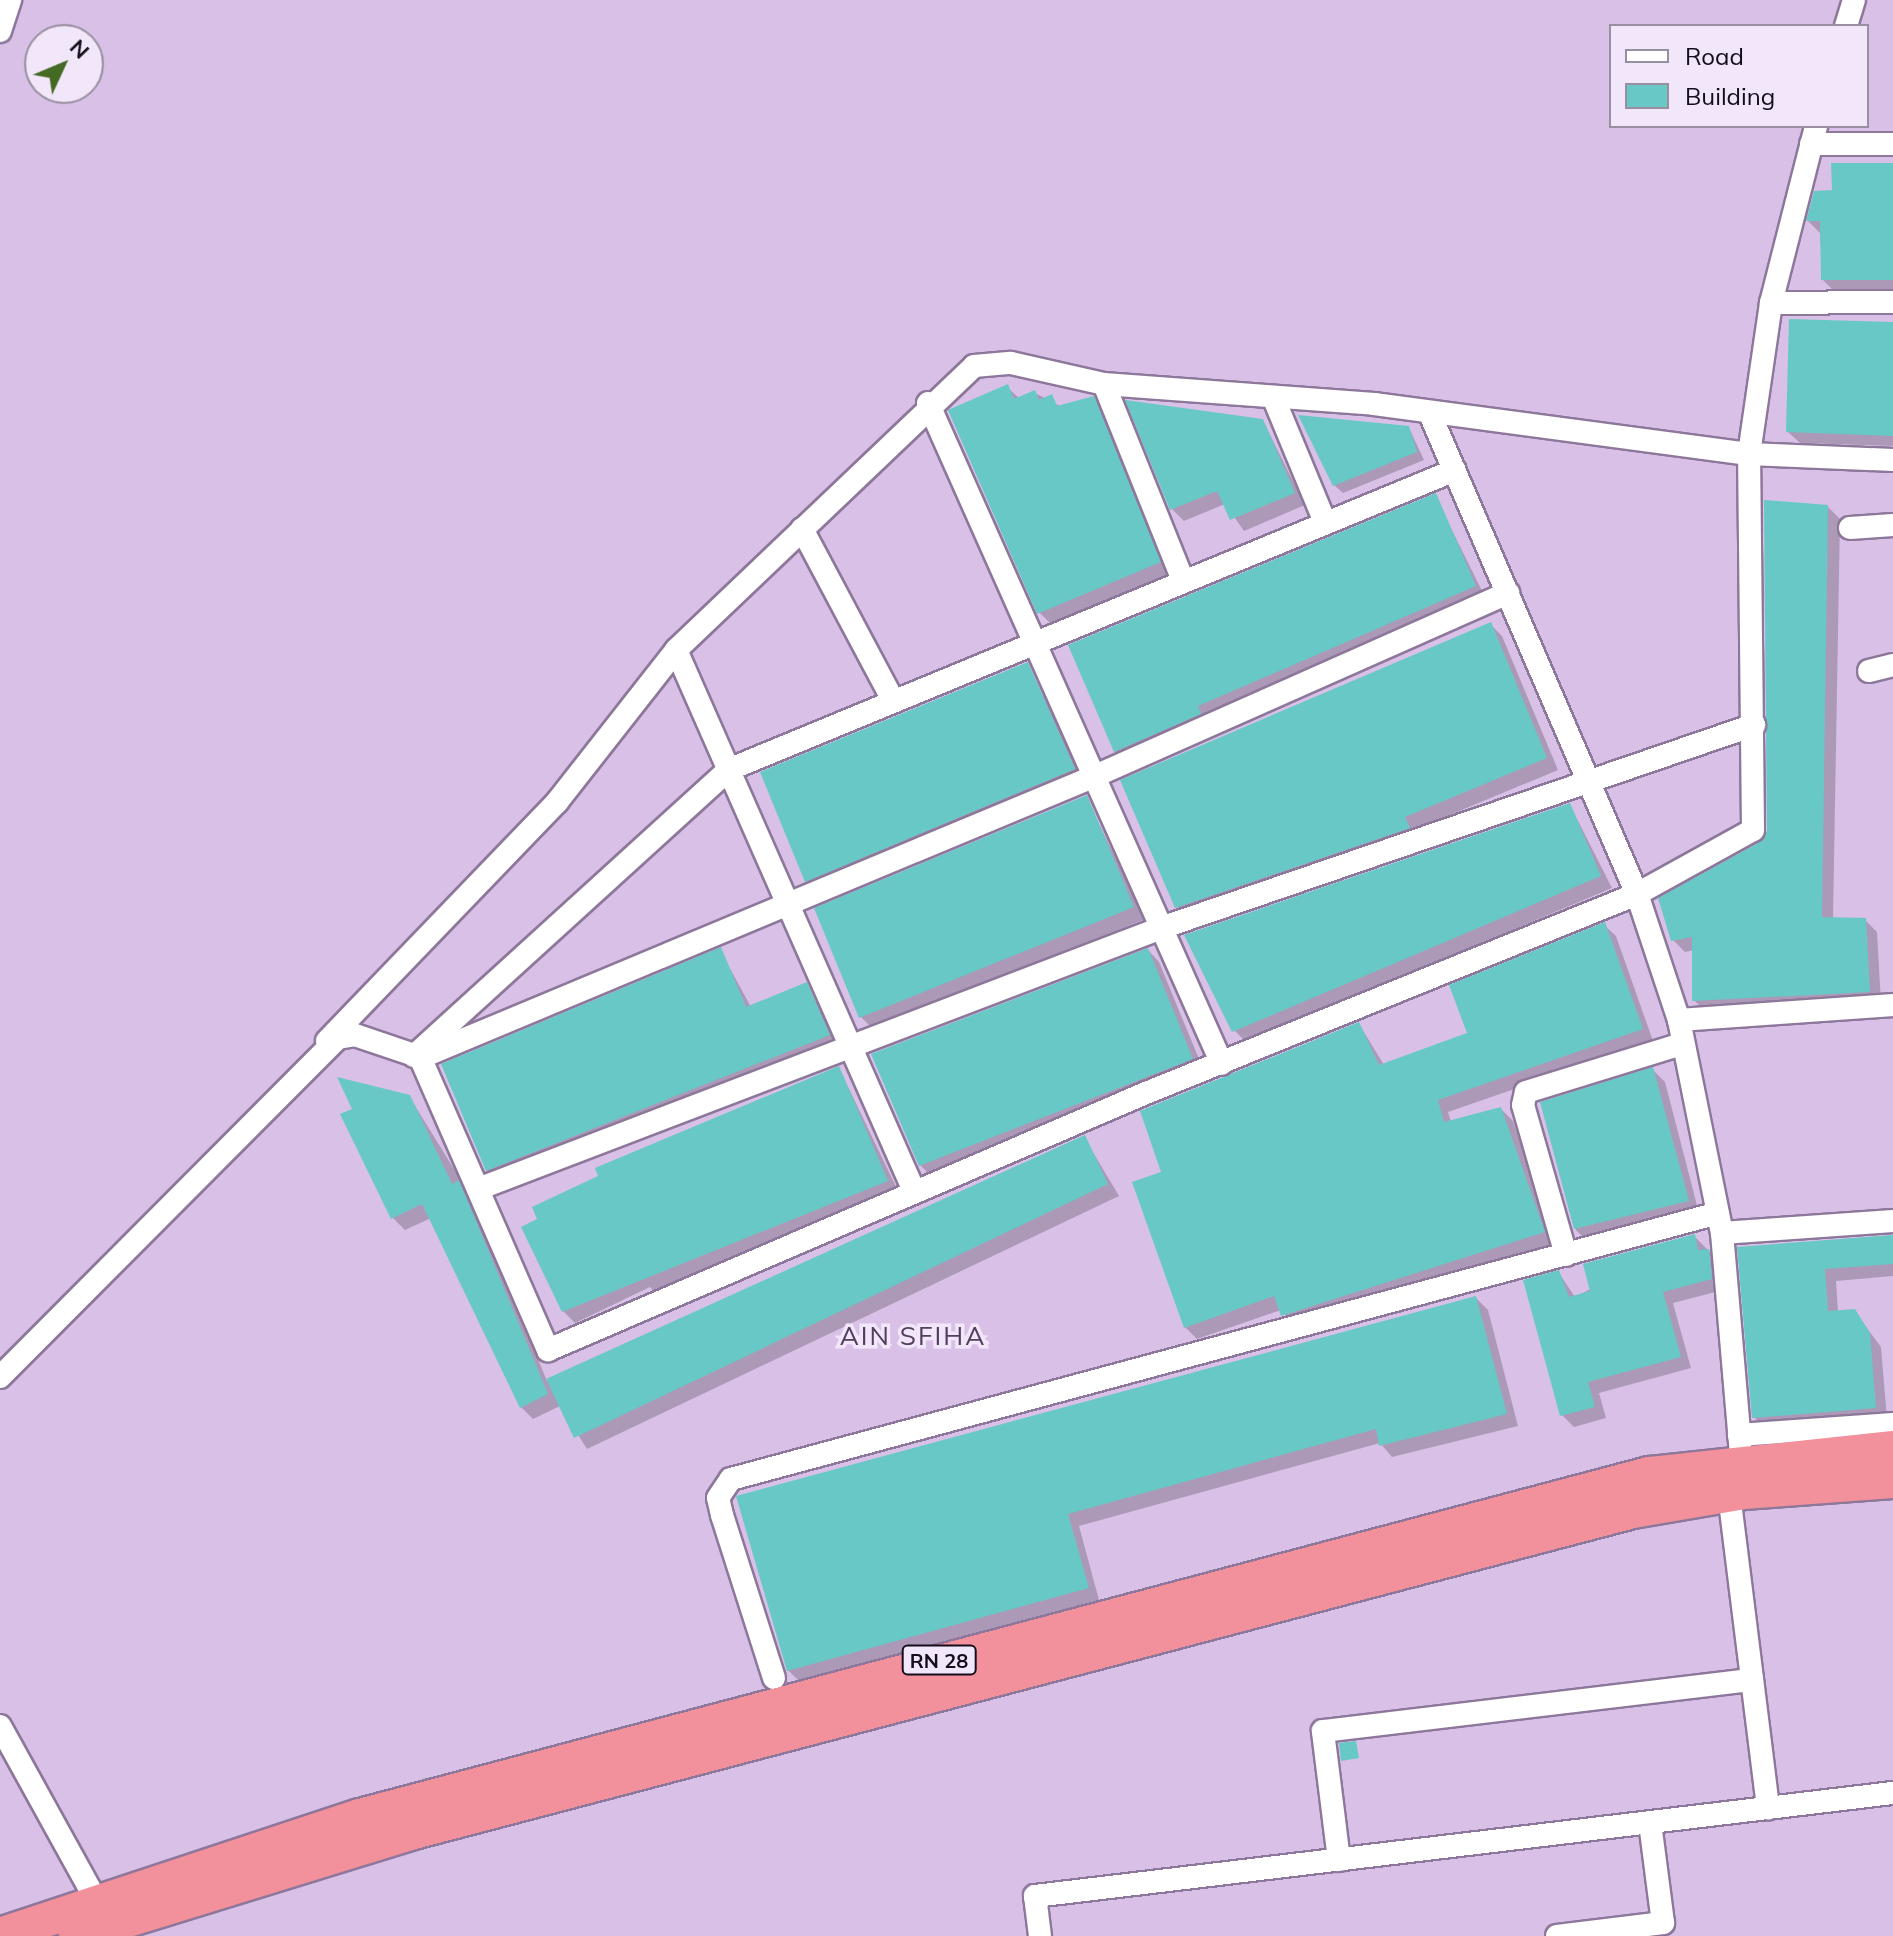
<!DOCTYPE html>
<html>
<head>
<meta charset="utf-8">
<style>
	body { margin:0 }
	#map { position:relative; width:1893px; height:1936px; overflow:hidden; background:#d8c0e6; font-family:Mulish,sans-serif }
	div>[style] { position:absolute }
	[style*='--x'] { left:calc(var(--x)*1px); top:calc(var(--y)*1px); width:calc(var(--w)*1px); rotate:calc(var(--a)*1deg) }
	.shadow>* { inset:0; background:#0003 }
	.building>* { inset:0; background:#67c8c6 }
	.roads { filter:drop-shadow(2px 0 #8d779a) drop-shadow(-2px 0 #8d779a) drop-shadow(0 2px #8d779a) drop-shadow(0 -2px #8d779a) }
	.minor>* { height:22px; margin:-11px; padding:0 11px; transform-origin:11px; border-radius:11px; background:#fff }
	.highway>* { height:34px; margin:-17px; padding:0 17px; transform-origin:17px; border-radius:17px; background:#f2909b }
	span { translate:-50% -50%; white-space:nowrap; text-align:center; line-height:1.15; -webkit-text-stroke:7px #f2e6fa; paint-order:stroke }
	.shield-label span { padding:2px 6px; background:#f2e6fa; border:2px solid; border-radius:6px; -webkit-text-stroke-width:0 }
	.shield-label { font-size:20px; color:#150d1a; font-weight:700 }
	.quarter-label { font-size:26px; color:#533e5e; letter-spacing:2px }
	.legend { position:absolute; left:1609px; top:24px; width:260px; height:104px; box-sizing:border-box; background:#f2e6fa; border:2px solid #9a8fa0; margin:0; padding:10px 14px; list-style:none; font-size:24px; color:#150d1a }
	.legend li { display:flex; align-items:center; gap:16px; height:40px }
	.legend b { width:40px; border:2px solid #9a8fa0 }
	.north { position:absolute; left:24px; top:24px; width:80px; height:80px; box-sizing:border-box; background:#f2e6fa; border:2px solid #9a8fa0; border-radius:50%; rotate:46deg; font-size:22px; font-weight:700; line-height:32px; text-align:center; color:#150d1a }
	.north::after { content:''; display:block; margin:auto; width:28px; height:36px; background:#456a24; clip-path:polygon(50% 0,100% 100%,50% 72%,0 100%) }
</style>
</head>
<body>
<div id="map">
	<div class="shadow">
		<div style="clip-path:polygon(1893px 165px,1893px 291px,1835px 292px,1823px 280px,1820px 233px,1808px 221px,1834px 192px)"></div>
		<div style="clip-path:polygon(1893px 324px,1893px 446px,1800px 443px,1788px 432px)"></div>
		<div style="clip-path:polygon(1007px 387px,1020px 399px,1035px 393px,1062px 407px,1093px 398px,1105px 410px,1171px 574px,1051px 624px,1039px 612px)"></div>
		<div style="clip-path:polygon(1263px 421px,1305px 505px,1244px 531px,1225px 504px,1184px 521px,1172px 509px)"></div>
		<div style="clip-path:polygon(1409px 428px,1424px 460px,1343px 493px,1334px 485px)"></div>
		<div style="clip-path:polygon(1435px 496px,1486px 599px,1127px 763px,1115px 751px)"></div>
		<div style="clip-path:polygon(1828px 507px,1840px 519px,1833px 919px,1865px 920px,1877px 932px,1881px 1003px,1706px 1012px,1694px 1000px,1694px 950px,1685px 952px,1672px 939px,1769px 831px)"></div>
		<div style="clip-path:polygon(1490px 624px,1502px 636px,1558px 770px,1416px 829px,1420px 840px,1189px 919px,1177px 907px)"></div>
		<div style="clip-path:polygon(1027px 664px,1086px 781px,819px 893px,807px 881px)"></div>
		<div style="clip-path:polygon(1086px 797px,1145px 919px,873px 1029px,861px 1017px)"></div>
		<div style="clip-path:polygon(1570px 805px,1612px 888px,1246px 1042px,1234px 1030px)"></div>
		<div style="clip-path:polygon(1604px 925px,1616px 936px,1653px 1041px,1448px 1112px,1451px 1122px,1501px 1109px,1513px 1121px,1556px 1244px,1295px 1327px,1281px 1310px,1197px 1339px,1185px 1327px,1164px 1174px,1359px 1024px,1384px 1065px,1470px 1035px)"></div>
		<div style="clip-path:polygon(720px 950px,751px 1007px,806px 984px,840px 1047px,499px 1182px,487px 1170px)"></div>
		<div style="clip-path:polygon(1148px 950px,1159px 962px,1204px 1071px,932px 1177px,920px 1165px)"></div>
		<div style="clip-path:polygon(839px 1068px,899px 1193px,657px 1295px,650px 1287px,575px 1323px,563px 1311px,540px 1220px,600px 1177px)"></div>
		<div style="clip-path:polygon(1653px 1070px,1665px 1082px,1699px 1213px,1588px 1242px,1576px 1230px,1543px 1104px)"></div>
		<div style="clip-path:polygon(409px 1096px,470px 1195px,547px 1381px,1084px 1137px,1119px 1196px,587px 1449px,560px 1406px,533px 1419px,521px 1407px,431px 1218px,405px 1230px,393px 1218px,343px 1115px)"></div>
		<div style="clip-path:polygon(1694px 1236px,1721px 1263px,1723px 1290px,1673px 1303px,1691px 1368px,1599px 1393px,1606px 1418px,1574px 1427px,1562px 1415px,1559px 1273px,1575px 1297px)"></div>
		<div style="clip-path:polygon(1893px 1236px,1893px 1276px,1836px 1281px,1838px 1312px,1854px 1311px,1881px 1347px,1887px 1419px,1766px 1429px,1754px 1417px,1739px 1249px)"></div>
		<div style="clip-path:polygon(1476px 1298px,1488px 1310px,1518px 1426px,1392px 1457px,1380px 1443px,1079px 1526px,1099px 1600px,800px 1682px,788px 1670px,738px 1498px)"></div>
	</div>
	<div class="building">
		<div style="clip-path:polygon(1831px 163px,1893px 163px,1893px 280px,1821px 280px,1820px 221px,1806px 221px,1814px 191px,1832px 190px)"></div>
		<div style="clip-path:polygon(1789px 319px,1893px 322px,1893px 436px,1786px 432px)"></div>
		<div style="clip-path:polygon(1008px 384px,1014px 399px,1035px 390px,1039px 400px,1052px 394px,1057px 406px,1094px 396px,1161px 562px,1037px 614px,948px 410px)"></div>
		<div style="clip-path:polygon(1125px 400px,1263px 419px,1295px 493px,1230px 520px,1217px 491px,1170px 510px)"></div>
		<div style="clip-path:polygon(1298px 415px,1409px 426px,1417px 452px,1333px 486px)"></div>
		<div style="clip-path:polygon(1436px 493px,1476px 586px,1198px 706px,1201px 714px,1114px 752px,1068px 645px)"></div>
		<div style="clip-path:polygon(1764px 500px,1828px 505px,1822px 917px,1866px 918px,1870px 992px,1692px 1001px,1692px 937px,1671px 941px,1658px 898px,1760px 842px,1767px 831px)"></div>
		<div style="clip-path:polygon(1491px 622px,1547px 758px,1405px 817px,1410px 828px,1175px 908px,1120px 780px)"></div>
		<div style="clip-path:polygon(1028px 662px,1075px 769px,805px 882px,760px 772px)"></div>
		<div style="clip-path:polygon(1087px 795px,1134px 907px,859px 1018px,814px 908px)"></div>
		<div style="clip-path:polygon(1570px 803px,1601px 876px,1232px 1032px,1184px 935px)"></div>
		<div style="clip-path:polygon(1605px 922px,1643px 1029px,1438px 1100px,1444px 1122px,1501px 1107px,1545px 1232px,1281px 1316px,1274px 1296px,1184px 1328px,1132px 1182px,1161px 1172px,1140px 1111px,1359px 1022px,1379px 1065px,1467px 1033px,1449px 985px)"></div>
		<div style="clip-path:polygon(721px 947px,746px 1007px,807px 982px,830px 1035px,486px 1171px,441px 1064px)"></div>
		<div style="clip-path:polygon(1148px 948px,1193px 1059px,919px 1166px,871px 1054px)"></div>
		<div style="clip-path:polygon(839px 1066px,888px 1181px,562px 1312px,521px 1227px,537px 1219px,532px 1207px,598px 1176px,595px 1168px)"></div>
		<div style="clip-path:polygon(1653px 1067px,1689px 1201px,1574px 1229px,1540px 1102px)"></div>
		<div style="clip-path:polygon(337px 1077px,410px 1095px,452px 1184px,459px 1180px,548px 1394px,520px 1408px,422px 1204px,391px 1219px,340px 1114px,352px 1109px)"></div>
		<div style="clip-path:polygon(1085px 1135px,1108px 1184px,574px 1438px,546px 1379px)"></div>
		<div style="clip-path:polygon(1695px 1234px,1698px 1250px,1709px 1249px,1712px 1279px,1663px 1292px,1681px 1357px,1588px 1382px,1595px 1407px,1560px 1416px,1523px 1280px,1559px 1270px,1569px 1297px,1590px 1291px,1583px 1264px)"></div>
		<div style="clip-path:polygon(1893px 1235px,1893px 1264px,1825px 1269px,1828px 1311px,1855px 1309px,1870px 1333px,1876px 1408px,1752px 1418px,1737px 1247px)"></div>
		<div style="clip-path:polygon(1476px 1296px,1507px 1414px,1379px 1446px,1376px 1429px,1068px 1514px,1089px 1588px,787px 1671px,736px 1496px)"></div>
		<div style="clip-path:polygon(1356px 1741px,1359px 1758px,1341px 1761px,1339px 1743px)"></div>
	</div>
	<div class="roads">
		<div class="minor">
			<div style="--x:1846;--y:26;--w:27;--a:-73"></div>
			<div style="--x:0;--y:31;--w:33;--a:-72"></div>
			<div style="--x:1811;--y:144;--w:82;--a:0"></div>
			<div style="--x:1771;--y:303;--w:122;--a:-0.5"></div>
			<div style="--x:1104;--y:384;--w:209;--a:68.1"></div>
			<div style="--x:1274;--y:399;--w:131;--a:67.5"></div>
			<div style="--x:928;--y:403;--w:723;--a:66.02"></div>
			<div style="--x:1430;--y:414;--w:523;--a:66.67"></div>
			<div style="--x:1637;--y:894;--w:133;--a:71.6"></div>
			<div style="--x:1679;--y:1020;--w:217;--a:78.6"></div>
			<div style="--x:1722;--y:1233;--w:232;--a:85.1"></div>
			<div style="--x:1850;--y:528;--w:43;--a:-4"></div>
			<div style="--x:802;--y:529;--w:194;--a:62"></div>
			<div style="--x:676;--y:650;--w:591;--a:66.25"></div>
			<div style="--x:1869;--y:671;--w:25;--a:-14"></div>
			<div style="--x:1679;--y:1020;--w:215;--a:-4"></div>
			<div style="--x:327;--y:1041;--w:332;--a:-46.1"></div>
			<div style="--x:557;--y:802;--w:193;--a:-51.9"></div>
			<div style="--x:676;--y:650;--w:412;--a:-43.6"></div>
			<div style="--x:974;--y:366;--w:37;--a:-5"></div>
			<div style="--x:1011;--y:363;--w:95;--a:12.7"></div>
			<div style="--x:1104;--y:384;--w:271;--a:4.2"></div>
			<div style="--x:1374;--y:404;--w:378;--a:7.6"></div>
			<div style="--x:1749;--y:454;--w:144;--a:2.4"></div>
			<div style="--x:414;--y:1056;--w:425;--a:-42.3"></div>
			<div style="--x:728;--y:770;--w:786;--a:-22.42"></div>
			<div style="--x:424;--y:1056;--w:727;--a:-22.65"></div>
			<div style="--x:1095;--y:776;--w:452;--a:-23.9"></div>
			<div style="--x:478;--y:1189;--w:731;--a:-20.91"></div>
			<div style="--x:1161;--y:928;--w:627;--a:-18.9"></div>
			<div style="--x:1722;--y:1233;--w:171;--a:-4"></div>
			<div style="--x:1566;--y:1255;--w:156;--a:-106"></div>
			<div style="--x:1523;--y:1105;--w:13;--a:-77"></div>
			<div style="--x:1526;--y:1092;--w:163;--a:-17.1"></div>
			<div style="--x:0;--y:1377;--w:479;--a:-45.1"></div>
			<div style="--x:338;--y:1038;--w:17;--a:-10"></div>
			<div style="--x:355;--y:1035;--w:69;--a:18.7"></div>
			<div style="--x:420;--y:1057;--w:320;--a:66.4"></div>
			<div style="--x:548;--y:1350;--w:651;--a:-23.26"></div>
			<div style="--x:1146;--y:1093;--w:530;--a:-22.06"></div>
			<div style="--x:1637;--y:894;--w:132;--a:-28.9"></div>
			<div style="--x:1753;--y:830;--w:376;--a:-90.6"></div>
			<div style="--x:1749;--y:454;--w:153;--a:-81.7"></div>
			<div style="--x:1771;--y:303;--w:183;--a:-75.7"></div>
			<div style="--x:1739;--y:1435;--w:154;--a:-4.1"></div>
			<div style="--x:1729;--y:1494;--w:317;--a:82.9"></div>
			<div style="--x:774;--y:1678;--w:171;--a:-107.7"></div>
			<div style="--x:722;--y:1515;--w:17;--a:-103"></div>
			<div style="--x:718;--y:1498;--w:23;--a:-56"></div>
			<div style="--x:731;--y:1479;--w:1022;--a:-15.08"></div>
			<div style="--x:0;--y:1726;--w:201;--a:61.1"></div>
			<div style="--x:1339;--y:1860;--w:130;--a:-97.1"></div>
			<div style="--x:1323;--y:1731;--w:432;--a:-6.8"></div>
			<div style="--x:1040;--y:1936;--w:40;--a:-97.1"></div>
			<div style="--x:1035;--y:1896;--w:864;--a:-6.85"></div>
			<div style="--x:1557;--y:1936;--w:107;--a:-7"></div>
			<div style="--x:1663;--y:1923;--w:101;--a:-97.4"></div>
		</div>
		<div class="highway">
			<div style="--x:0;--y:1935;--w:379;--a:-18.3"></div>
			<div style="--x:360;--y:1816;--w:1334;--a:-14.86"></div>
			<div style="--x:1649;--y:1474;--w:245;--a:-6.1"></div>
			<div style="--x:76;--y:1936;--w:350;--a:-17.1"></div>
			<div style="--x:410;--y:1833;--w:1265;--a:-14.75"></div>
			<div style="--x:1633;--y:1511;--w:113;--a:-9.7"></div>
			<div style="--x:1744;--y:1492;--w:149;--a:-4.2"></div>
		</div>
	</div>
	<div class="shield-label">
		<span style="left:939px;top:1660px">RN 28</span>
	</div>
	<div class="quarter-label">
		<span style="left:913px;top:1336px">AIN SFIHA</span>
	</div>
	<ul class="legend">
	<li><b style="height:10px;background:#fff"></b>Road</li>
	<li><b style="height:22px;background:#67c8c6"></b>Building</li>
	</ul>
	<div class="north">N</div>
</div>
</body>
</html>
